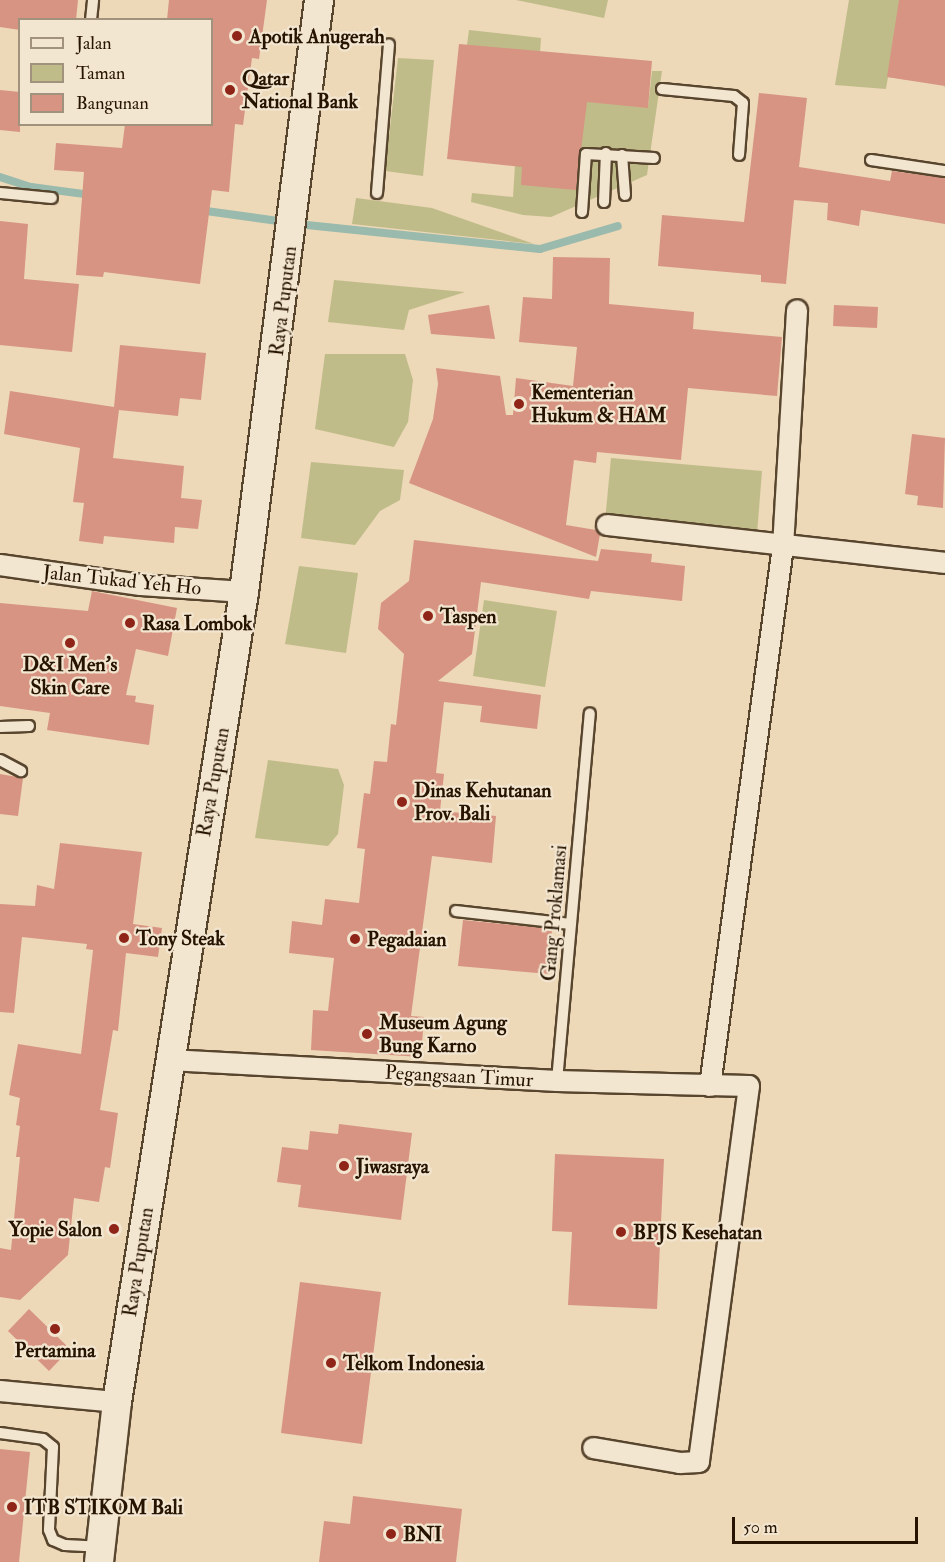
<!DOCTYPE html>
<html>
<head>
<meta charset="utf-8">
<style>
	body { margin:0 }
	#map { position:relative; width:945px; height:1562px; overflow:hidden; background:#edd8b8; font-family:"IM FELL Double Pica",serif }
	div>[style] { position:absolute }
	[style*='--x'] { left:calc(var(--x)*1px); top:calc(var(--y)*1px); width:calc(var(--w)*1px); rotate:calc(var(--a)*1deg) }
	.green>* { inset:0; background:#c0bc89 }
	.stream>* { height:8px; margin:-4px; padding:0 4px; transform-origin:4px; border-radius:4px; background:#99baac }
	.building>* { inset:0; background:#d79482 }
	.roads { filter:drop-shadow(2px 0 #58452e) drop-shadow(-2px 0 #58452e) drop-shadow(0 2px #58452e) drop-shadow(0 -2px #58452e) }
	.lane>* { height:10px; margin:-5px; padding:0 5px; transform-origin:5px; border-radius:5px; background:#f3e6d1 }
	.street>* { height:20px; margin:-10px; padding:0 10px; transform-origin:10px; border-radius:10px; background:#f3e6d1 }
	.secondary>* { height:28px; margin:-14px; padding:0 14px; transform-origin:14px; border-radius:14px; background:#f3e6d1 }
	.dots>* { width:16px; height:16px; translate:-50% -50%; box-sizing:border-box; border:3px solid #f3e6d1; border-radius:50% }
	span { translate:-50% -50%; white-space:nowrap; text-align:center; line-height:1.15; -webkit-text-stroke:4.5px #f3e6d1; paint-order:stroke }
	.poi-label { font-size:20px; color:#261400; font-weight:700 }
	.left { translate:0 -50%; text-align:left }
	.right { translate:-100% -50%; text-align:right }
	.street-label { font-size:20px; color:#261400 }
	.legend { position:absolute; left:18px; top:18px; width:195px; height:108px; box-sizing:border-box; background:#f3e6d1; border:2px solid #a1927d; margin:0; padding:8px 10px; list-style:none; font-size:18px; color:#261400 }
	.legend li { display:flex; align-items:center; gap:12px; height:30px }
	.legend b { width:30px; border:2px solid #a1927d }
	.scale { position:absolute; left:732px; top:1517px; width:186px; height:27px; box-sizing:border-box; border:3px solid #261400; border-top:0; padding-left:8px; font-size:18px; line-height:21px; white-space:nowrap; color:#261400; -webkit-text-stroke:4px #f3e6d1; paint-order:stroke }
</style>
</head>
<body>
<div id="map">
	<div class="green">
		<div style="clip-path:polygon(516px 0,608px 0,604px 18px)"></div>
		<div style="clip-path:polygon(849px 0,945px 0,945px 88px,944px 85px,888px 77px,886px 89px,835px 85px)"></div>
		<div style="clip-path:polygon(469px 30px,541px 38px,537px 97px,648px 107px,652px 71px,662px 71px,647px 175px,551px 217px,523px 215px,471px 202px,472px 193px,513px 197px,515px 165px,467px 45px)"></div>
		<div style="clip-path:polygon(398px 58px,434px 60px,423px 176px,385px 171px)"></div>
		<div style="clip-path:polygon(356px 198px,432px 208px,534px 244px,352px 224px)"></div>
		<div style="clip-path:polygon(334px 280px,465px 292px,409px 310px,404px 330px,328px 322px)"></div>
		<div style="clip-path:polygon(325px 354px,405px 354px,413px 380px,408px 422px,394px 447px,315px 429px)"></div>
		<div style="clip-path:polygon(611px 458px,762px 471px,757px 534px,605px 521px)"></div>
		<div style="clip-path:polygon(311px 462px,404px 470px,400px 500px,380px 511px,355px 545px,301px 538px)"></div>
		<div style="clip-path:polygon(299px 566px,358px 573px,346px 653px,285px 644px)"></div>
		<div style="clip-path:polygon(484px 600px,557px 611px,545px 687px,473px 676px)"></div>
		<div style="clip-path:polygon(268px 760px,338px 769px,344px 785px,338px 834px,328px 846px,255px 838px)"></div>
	</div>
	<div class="stream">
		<div style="--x:0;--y:177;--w:33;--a:18"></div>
		<div style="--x:31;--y:187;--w:62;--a:7.5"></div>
		<div style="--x:199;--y:210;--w:87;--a:7.9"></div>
		<div style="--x:297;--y:224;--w:244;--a:5.9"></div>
		<div style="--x:540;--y:249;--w:81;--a:-16.4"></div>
	</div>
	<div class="building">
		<div style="clip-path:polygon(0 0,78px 0,76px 20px,20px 20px,20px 30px,0 27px)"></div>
		<div style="clip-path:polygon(169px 0,267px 0,259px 59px,252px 58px,243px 125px,235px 124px,229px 192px,212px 190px,200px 284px,104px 272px,103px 277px,76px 275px,84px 172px,54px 170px,56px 143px,122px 148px,125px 124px,212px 124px,212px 20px,167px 20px)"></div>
		<div style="clip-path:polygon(899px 0,945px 0,945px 86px,887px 77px)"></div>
		<div style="clip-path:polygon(459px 44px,652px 61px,648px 108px,587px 102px,576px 190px,521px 185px,522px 167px,447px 159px)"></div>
		<div style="clip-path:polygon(0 90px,20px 92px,20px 132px,0 130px)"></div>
		<div style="clip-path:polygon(759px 93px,807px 98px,799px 167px,890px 181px,892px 171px,945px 178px,945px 224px,861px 210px,859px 226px,827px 220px,828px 203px,794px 200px,786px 284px,761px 282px,761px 275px,658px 266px,662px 215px,744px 222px)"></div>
		<div style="clip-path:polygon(0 221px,28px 224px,24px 279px,79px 284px,72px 352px,0 345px)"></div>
		<div style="clip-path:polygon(553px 257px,610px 258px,609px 304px,694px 312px,693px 329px,782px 337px,777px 396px,688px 388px,681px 460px,597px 452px,596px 463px,574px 460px,566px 525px,596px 530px,600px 534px,596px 557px,409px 483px,433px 419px,438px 384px,436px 368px,500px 376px,506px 415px,513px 415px,516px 378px,573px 386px,577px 347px,519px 342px,523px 297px,552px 299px)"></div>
		<div style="clip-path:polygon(489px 305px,495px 339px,431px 334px,428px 315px)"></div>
		<div style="clip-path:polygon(834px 305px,878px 307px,877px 328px,833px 326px)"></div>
		<div style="clip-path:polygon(120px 345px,206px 353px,201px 400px,180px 398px,178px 416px,119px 410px,113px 458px,184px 466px,181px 498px,202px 500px,198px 529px,175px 527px,174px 543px,104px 536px,103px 544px,79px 541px,84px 503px,73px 502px,80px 448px,4px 434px,10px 391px,114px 407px)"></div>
		<div style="clip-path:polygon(912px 434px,945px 438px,943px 508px,917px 505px,918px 496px,905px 494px)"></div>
		<div style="clip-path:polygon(414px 540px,598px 561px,601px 549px,652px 554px,651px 562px,685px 566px,682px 601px,591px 591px,589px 599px,481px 582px,472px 654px,438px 681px,541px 695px,537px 729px,480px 722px,482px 706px,444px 702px,436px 773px,444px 774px,440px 811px,496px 816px,492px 863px,432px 856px,411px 1016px,424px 1017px,421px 1057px,311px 1050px,313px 1010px,328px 1011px,334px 958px,289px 953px,292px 921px,322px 925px,325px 899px,359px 903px,365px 849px,357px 848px,364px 793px,370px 794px,374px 761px,387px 762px,391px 724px,396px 725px,404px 654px,378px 629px,381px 603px,409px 581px)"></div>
		<div style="clip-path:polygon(92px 591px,177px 608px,168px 656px,136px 649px,126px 695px,136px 696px,135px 702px,154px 705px,149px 745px,47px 730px,50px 713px,0 706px,0 603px,88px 611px)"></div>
		<div style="clip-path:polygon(0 774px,23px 778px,18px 816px,0 814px)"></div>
		<div style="clip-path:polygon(60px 843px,142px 852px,133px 924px,162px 928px,158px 957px,126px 953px,118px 1031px,113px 1030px,100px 1110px,118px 1113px,110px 1168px,105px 1167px,99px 1202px,74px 1198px,68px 1255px,20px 1300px,0 1297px,0 1248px,11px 1250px,20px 1157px,16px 1157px,20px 1126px,16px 1125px,20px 1098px,9px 1095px,18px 1044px,81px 1054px,93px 950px,86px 949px,87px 944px,22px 937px,14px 1013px,0 1012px,0 904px,35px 906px,37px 885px,54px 889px)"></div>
		<div style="clip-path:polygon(463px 920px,552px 929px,549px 974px,458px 966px)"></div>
		<div style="clip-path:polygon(339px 1124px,412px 1133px,401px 1220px,298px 1207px,301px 1185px,277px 1182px,282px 1147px,308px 1150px,310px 1131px,338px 1134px)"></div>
		<div style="clip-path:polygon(555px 1154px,664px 1159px,657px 1309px,568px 1305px,572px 1232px,552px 1231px)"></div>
		<div style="clip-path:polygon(300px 1282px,381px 1292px,362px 1444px,281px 1433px)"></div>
		<div style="clip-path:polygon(29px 1309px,70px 1349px,49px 1371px,8px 1331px)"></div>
		<div style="clip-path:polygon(0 1449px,30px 1452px,19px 1562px,0 1562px)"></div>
		<div style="clip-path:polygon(353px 1496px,462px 1509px,456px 1562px,319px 1562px,324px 1521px,350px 1524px)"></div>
	</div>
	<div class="roads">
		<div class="lane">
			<div style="--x:91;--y:20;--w:20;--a:-84"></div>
			<div style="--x:662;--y:89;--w:72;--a:5.6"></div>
			<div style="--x:734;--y:96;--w:11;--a:38"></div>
			<div style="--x:743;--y:103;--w:52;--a:94.4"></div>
			<div style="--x:622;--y:155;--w:40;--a:85.7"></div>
			<div style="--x:871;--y:160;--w:75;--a:8.5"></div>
			<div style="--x:0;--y:193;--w:52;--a:5.5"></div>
			<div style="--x:377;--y:193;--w:149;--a:-85.4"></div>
			<div style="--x:604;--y:202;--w:49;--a:-87.7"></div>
			<div style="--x:582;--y:212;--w:58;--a:-86.1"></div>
			<div style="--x:586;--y:154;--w:68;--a:3.4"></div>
			<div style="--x:0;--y:727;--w:29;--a:-2"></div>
			<div style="--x:0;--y:760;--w:24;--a:28"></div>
			<div style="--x:456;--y:911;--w:115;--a:6.5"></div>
			<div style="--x:557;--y:1081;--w:369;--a:-84.9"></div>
			<div style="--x:0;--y:1433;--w:43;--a:7.9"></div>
			<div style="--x:43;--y:1439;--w:13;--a:39"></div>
			<div style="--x:53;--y:1447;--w:83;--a:92.8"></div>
			<div style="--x:49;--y:1530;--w:11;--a:68"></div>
			<div style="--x:53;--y:1540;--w:13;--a:23"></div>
			<div style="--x:65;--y:1545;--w:34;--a:3"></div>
		</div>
		<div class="street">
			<div style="--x:607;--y:525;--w:340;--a:6.4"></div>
			<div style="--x:0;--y:565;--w:142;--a:8.1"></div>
			<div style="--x:141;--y:585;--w:103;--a:3.9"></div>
			<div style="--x:169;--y:1060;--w:389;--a:3.1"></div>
			<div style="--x:557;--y:1081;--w:192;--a:1.5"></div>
			<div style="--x:749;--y:1086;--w:379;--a:97.6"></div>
			<div style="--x:699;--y:1462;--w:19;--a:177"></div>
			<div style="--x:680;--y:1463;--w:88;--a:-170.2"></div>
			<div style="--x:710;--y:1086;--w:544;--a:-82.29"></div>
			<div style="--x:783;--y:547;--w:237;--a:-86.6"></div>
			<div style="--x:0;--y:1391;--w:118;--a:5.4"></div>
		</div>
		<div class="secondary">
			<div style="--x:99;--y:1562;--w:161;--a:-83.6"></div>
			<div style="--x:117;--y:1402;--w:820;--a:-81.09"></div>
			<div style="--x:244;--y:592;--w:597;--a:-82.78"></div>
		</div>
	</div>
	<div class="dots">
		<div style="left:237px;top:36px;background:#8f2418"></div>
		<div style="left:230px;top:90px;background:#8f2418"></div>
		<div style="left:519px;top:404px;background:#8f2418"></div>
		<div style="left:428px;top:616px;background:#8f2418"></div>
		<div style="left:130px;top:623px;background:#8f2418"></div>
		<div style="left:70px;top:643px;background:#8f2418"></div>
		<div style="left:402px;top:802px;background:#8f2418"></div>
		<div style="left:124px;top:938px;background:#8f2418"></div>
		<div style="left:355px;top:939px;background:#8f2418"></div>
		<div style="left:367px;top:1034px;background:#8f2418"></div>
		<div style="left:344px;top:1166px;background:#8f2418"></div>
		<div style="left:114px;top:1229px;background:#8f2418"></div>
		<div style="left:621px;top:1232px;background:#8f2418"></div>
		<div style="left:55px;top:1329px;background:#8f2418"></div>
		<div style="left:331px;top:1363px;background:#8f2418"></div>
		<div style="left:12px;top:1507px;background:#8f2418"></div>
		<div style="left:391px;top:1534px;background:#8f2418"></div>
	</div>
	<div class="poi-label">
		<span class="left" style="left:249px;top:36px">Apotik Anugerah</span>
		<span class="left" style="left:242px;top:90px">Qatar<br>National Bank</span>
		<span class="left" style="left:531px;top:404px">Kementerian<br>Hukum &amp; HAM</span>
		<span class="left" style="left:440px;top:616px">Taspen</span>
		<span class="left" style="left:142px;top:623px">Rasa Lombok</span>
		<span style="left:70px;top:676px">D&amp;I Men's<br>Skin Care</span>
		<span class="left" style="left:414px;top:802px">Dinas Kehutanan<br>Prov. Bali</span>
		<span class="left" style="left:136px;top:938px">Tony Steak</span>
		<span class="left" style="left:367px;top:939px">Pegadaian</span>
		<span class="left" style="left:379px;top:1034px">Museum Agung<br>Bung Karno</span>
		<span class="left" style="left:356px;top:1166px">Jiwasraya</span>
		<span class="right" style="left:102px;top:1229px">Yopie Salon</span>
		<span class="left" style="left:633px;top:1232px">BPJS Kesehatan</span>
		<span style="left:55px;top:1350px">Pertamina</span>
		<span class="left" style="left:343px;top:1363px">Telkom Indonesia</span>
		<span class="left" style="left:24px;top:1507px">ITB STIKOM Bali</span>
		<span class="left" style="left:403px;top:1534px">BNI</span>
	</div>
	<div class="street-label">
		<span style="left:283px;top:301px;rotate:-83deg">Raya Puputan</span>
		<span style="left:122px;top:580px;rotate:6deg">Jalan Tukad Yeh Ho</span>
		<span style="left:213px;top:782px;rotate:-80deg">Raya Puputan</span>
		<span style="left:554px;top:913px;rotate:-85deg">Gang Proklamasi</span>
		<span style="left:459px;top:1076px;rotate:3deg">Pegangsaan Timur</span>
		<span style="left:138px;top:1262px;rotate:-81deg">Raya Puputan</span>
	</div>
	<ul class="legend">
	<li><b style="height:8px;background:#f3e6d1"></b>Jalan</li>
	<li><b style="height:16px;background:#c0bc89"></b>Taman</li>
	<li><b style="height:16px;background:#d79482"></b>Bangunan</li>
	</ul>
	<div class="scale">50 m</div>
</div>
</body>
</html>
